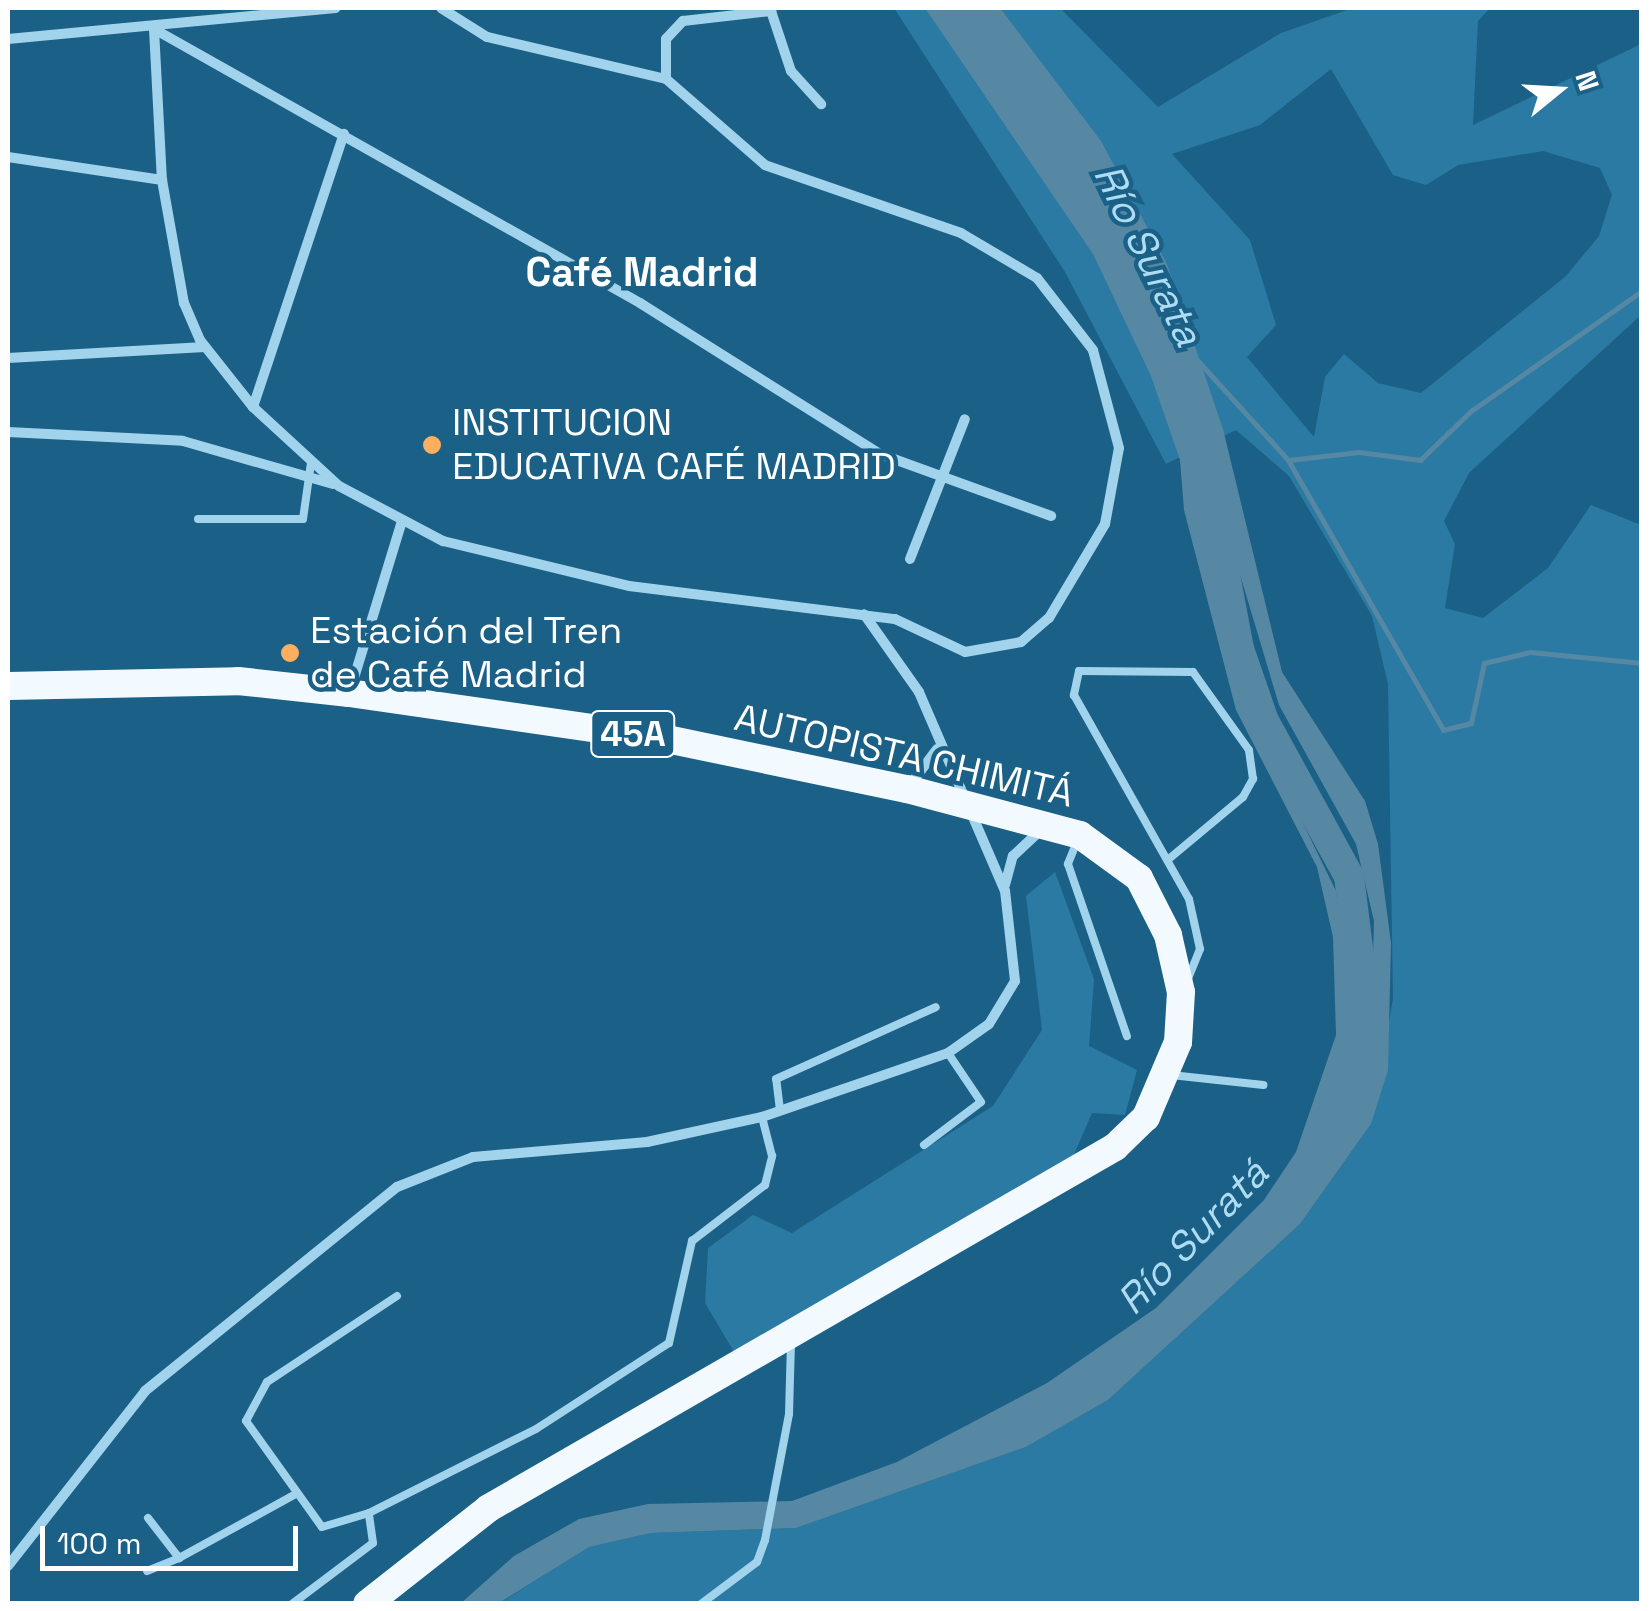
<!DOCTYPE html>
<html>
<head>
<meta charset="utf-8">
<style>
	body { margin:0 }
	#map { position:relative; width:1649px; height:1611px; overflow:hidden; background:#1b6086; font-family:"Space Grotesk",sans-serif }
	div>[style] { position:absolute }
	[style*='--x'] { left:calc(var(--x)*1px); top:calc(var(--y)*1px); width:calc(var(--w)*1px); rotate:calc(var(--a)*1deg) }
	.green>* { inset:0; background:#2b7aa3 }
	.water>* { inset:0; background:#5788a3 }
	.stream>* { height:5px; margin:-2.5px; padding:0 2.5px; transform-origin:2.5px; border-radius:2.5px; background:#5788a3 }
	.river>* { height:30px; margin:-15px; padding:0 15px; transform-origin:15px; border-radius:15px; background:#5788a3 }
	.service>* { height:8px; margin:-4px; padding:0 4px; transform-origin:4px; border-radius:4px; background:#a2d3ec }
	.minor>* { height:10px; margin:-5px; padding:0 5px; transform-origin:5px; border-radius:5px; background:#a2d3ec }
	.trunk>* { height:28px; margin:-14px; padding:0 14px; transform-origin:14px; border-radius:14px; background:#f3faff }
	.dots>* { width:28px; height:28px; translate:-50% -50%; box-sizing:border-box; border:5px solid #1b6086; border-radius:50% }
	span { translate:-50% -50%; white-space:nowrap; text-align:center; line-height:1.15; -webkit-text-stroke:9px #1b6086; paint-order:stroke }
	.shield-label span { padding:2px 8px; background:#1b6086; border:2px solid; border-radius:8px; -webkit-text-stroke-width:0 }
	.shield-label { font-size:35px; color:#fff; font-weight:700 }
	.poi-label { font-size:38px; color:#fff }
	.left { translate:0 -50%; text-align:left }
	.street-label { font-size:38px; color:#fff }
	.water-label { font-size:40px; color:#addcf3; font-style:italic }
	.neighbourhood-label { font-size:40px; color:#fff; font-weight:700 }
	.frame { position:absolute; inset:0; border:10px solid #fff; pointer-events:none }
	.north { position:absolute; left:1509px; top:40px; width:100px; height:100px; -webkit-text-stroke:8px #1b6086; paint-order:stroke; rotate:72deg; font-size:28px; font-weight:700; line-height:40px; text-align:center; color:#fff }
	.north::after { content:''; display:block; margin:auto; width:35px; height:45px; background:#fff; clip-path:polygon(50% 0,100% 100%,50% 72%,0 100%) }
	.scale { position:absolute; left:40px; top:1526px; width:258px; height:45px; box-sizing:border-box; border:5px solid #fff; border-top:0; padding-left:12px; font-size:30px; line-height:35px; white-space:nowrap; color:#fff; -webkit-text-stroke:8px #1b6086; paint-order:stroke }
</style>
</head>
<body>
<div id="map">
	<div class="green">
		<div style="clip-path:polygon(evenodd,894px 8px,1060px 8px,1158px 107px,1281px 33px,1353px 8px,1490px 8px,1478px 21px,1473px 125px,1641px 44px,1641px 315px,1469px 473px,1444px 521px,1455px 544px,1445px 608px,1483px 618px,1548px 568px,1591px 505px,1641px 525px,1641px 1603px,499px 1604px,588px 1547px,651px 1533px,796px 1528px,1026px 1447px,1108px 1400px,1300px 1224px,1371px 1124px,1393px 999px,1388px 684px,1372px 616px,1289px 476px,1236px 430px,1166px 464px,1065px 272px,894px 8px,1331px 69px,1393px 175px,1426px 185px,1458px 165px,1543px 151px,1600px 168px,1612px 195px,1599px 236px,1566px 276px,1421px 393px,1378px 383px,1344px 354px,1325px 377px,1314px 437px,1247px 357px,1276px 325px,1250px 240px,1172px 154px,1260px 125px,1331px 69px)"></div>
		<div style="clip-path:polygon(1055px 872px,1094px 979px,1089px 1046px,1137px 1070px,1125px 1115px,1092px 1113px,1070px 1164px,737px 1357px,705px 1303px,708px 1248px,753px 1215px,792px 1233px,993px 1106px,1042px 1030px,1026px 896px)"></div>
	</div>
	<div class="water">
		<div style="clip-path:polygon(evenodd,925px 8px,1000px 8px,1101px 141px,1167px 264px,1223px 429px,1282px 672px,1365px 801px,1378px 844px,1391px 943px,1388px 1070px,1371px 1124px,1300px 1224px,1108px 1400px,1026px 1447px,796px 1528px,651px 1533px,589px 1547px,499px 1603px,460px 1604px,514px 1556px,579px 1519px,648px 1504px,792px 1501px,897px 1462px,1047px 1383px,1156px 1308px,1264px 1200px,1296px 1152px,1336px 1035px,1333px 937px,1317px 867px,1236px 710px,1184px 510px,1180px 460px,1151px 376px,1093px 254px,925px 8px,1195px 489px,1218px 501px,1279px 705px,1356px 844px,1374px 921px,1372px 992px,1341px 1109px,1353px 1016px,1336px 891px,1241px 696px,1195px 489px)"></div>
	</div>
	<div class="stream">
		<div style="--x:1198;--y:361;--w:134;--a:47.7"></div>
		<div style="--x:1288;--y:460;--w:311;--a:60.1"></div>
		<div style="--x:1443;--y:730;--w:29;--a:-14"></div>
		<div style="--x:1471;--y:723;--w:61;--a:-77.8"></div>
		<div style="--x:1484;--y:663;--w:47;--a:-13.4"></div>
		<div style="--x:1530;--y:652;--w:113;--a:5.6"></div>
		<div style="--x:1289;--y:460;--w:70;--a:-6.5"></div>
		<div style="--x:1359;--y:452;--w:62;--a:7.5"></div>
		<div style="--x:1420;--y:460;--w:71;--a:-43.9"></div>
		<div style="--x:1471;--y:411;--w:209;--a:-35.1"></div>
	</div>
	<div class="river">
		<div style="--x:1204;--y:462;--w:190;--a:79.4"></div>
		<div style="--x:1239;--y:649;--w:76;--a:70.9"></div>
		<div style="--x:1264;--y:721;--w:177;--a:61.3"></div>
		<div style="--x:1349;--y:876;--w:106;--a:82.9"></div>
		<div style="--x:1362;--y:981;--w:123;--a:98.4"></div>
		<div style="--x:1344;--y:1103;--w:34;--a:114"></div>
	</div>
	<div class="service">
		<div style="--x:198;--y:519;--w:105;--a:0"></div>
		<div style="--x:303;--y:519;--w:57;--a:-81.9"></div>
		<div style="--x:1078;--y:839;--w:27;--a:112"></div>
		<div style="--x:1068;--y:864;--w:182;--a:71.1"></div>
		<div style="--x:1170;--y:858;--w:95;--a:-39.9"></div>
		<div style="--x:1243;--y:797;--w:21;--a:-61"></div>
		<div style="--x:1253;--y:779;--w:29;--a:-98"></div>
		<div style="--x:1249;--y:750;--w:96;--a:-125.7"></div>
		<div style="--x:1193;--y:672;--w:114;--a:-179.5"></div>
		<div style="--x:1079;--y:671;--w:25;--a:102"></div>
		<div style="--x:1074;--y:695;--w:234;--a:60.6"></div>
		<div style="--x:1189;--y:899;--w:51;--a:77.6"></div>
		<div style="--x:1200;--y:949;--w:37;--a:112"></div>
		<div style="--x:1171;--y:1075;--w:93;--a:6.2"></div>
		<div style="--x:780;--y:1110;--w:31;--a:-97"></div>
		<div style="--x:776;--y:1079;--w:175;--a:-24.2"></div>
		<div style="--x:924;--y:1145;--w:71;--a:-37"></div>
		<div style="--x:981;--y:1102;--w:59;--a:-124"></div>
		<div style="--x:397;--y:1296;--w:156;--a:146.5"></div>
		<div style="--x:267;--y:1382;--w:44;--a:118.3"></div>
		<div style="--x:246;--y:1421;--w:130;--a:54.4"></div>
		<div style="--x:322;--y:1527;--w:49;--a:-16.6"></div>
		<div style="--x:369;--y:1513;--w:187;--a:-26.7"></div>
		<div style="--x:536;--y:1429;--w:158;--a:-32.9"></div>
		<div style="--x:669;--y:1343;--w:105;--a:-77.3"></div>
		<div style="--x:692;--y:1241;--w:92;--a:-37.5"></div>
		<div style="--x:765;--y:1185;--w:30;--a:-76"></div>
		<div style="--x:772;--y:1156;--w:40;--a:-104.4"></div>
		<div style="--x:148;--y:1518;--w:51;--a:52.2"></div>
		<div style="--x:179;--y:1558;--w:131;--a:-28.7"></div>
		<div style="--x:147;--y:1571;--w:35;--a:-22"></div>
		<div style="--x:292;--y:1604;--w:101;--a:-37"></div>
		<div style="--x:373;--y:1543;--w:30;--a:-98"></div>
		<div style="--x:701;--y:1604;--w:70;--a:-36.9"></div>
		<div style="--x:757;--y:1562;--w:23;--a:-70"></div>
		<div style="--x:765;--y:1540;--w:128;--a:-79.2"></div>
		<div style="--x:789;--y:1414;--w:73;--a:-88.4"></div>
	</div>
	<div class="minor">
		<div style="--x:154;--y:29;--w:151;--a:87"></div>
		<div style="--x:162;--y:180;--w:125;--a:79.9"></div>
		<div style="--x:184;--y:303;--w:40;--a:66.6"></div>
		<div style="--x:200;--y:340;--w:85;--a:51.7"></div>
		<div style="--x:253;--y:407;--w:117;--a:42.6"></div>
		<div style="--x:339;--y:486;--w:118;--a:27.9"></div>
		<div style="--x:443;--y:541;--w:191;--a:13.6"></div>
		<div style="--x:629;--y:586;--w:268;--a:7.1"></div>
		<div style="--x:895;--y:619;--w:77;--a:25.2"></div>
		<div style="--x:965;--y:652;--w:57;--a:-10.1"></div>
		<div style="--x:1021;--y:642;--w:37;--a:-41"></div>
		<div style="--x:1049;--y:618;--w:109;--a:-59.2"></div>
		<div style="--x:1105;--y:524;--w:77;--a:-79.6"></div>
		<div style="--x:1119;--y:448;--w:101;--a:-104.9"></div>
		<div style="--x:1093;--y:350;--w:91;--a:-127.9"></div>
		<div style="--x:1037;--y:278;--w:88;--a:-149.4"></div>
		<div style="--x:961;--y:233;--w:207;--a:-160.9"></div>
		<div style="--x:765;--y:165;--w:131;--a:-139"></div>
		<div style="--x:666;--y:79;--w:184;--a:-166.8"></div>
		<div style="--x:487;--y:37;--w:54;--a:-147.8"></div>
		<div style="--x:154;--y:29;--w:558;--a:29.41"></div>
		<div style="--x:640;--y:303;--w:284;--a:32.2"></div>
		<div style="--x:880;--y:454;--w:182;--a:19.9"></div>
		<div style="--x:8;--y:39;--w:329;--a:-5.4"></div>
		<div style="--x:666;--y:79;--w:40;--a:-90"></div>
		<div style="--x:666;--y:39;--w:25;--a:-47"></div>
		<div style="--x:683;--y:21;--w:89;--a:-6.5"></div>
		<div style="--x:771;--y:11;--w:63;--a:71.6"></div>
		<div style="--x:791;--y:71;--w:45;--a:47.7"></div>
		<div style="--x:8;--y:157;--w:156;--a:8.5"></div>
		<div style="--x:8;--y:358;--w:197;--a:-3.2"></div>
		<div style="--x:253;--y:407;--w:288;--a:-71.6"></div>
		<div style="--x:8;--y:432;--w:175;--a:2.9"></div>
		<div style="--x:183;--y:441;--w:156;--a:16"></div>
		<div style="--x:910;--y:559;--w:150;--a:-68.6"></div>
		<div style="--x:350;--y:691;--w:175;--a:-73"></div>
		<div style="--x:910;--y:785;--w:45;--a:-53.1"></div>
		<div style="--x:1005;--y:885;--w:30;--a:-75"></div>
		<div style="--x:1013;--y:856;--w:37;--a:-43"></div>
		<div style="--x:8;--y:1566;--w:222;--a:-51.9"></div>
		<div style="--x:145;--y:1391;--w:324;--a:-39"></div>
		<div style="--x:397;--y:1187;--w:82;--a:-21.5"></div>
		<div style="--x:473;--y:1157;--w:175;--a:-4.9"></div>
		<div style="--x:647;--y:1142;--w:118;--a:-12.3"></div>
		<div style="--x:762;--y:1117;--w:197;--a:-19"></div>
		<div style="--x:948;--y:1053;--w:50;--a:-35.3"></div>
		<div style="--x:989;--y:1024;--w:50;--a:-58.8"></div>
		<div style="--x:1015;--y:981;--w:91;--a:-96.3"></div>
		<div style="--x:1005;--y:891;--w:217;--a:-113.4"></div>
		<div style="--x:919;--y:692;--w:95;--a:-125.2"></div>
	</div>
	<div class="trunk">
		<div style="--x:8;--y:686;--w:230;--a:-1.2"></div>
		<div style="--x:238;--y:681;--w:112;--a:6.2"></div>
		<div style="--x:349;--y:693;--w:316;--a:8.2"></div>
		<div style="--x:662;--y:738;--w:250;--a:11.8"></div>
		<div style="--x:907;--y:789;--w:179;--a:14.9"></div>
		<div style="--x:1080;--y:835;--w:73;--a:36.1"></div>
		<div style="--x:1139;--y:878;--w:64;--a:63"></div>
		<div style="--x:1168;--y:935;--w:58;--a:77.2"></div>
		<div style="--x:1181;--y:992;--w:50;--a:93.4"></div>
		<div style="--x:1178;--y:1042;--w:82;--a:113.1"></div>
		<div style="--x:1146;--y:1117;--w:43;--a:135.9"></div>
		<div style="--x:1115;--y:1147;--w:723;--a:150.03"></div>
		<div style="--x:489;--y:1508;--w:155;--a:141.8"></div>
	</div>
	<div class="dots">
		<div style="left:432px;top:445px;background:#fdae5e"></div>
		<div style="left:290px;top:653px;background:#fdae5e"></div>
	</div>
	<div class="shield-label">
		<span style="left:633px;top:734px">45A</span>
	</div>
	<div class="poi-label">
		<span class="left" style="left:452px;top:445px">INSTITUCION<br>EDUCATIVA CAFÉ MADRID</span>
		<span class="left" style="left:310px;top:653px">Estación del Tren<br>de Café Madrid</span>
	</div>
	<div class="street-label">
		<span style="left:904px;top:756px;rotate:13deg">AUTOPISTA CHIMITÁ</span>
	</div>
	<div class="water-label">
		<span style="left:1148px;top:255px;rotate:64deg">Río Surata</span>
		<span style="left:1193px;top:1237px;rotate:-46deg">Río Suratá</span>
	</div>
	<div class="neighbourhood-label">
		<span style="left:642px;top:273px">Café Madrid</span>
	</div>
	<div class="frame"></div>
	<div class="north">N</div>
	<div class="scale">100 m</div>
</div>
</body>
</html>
